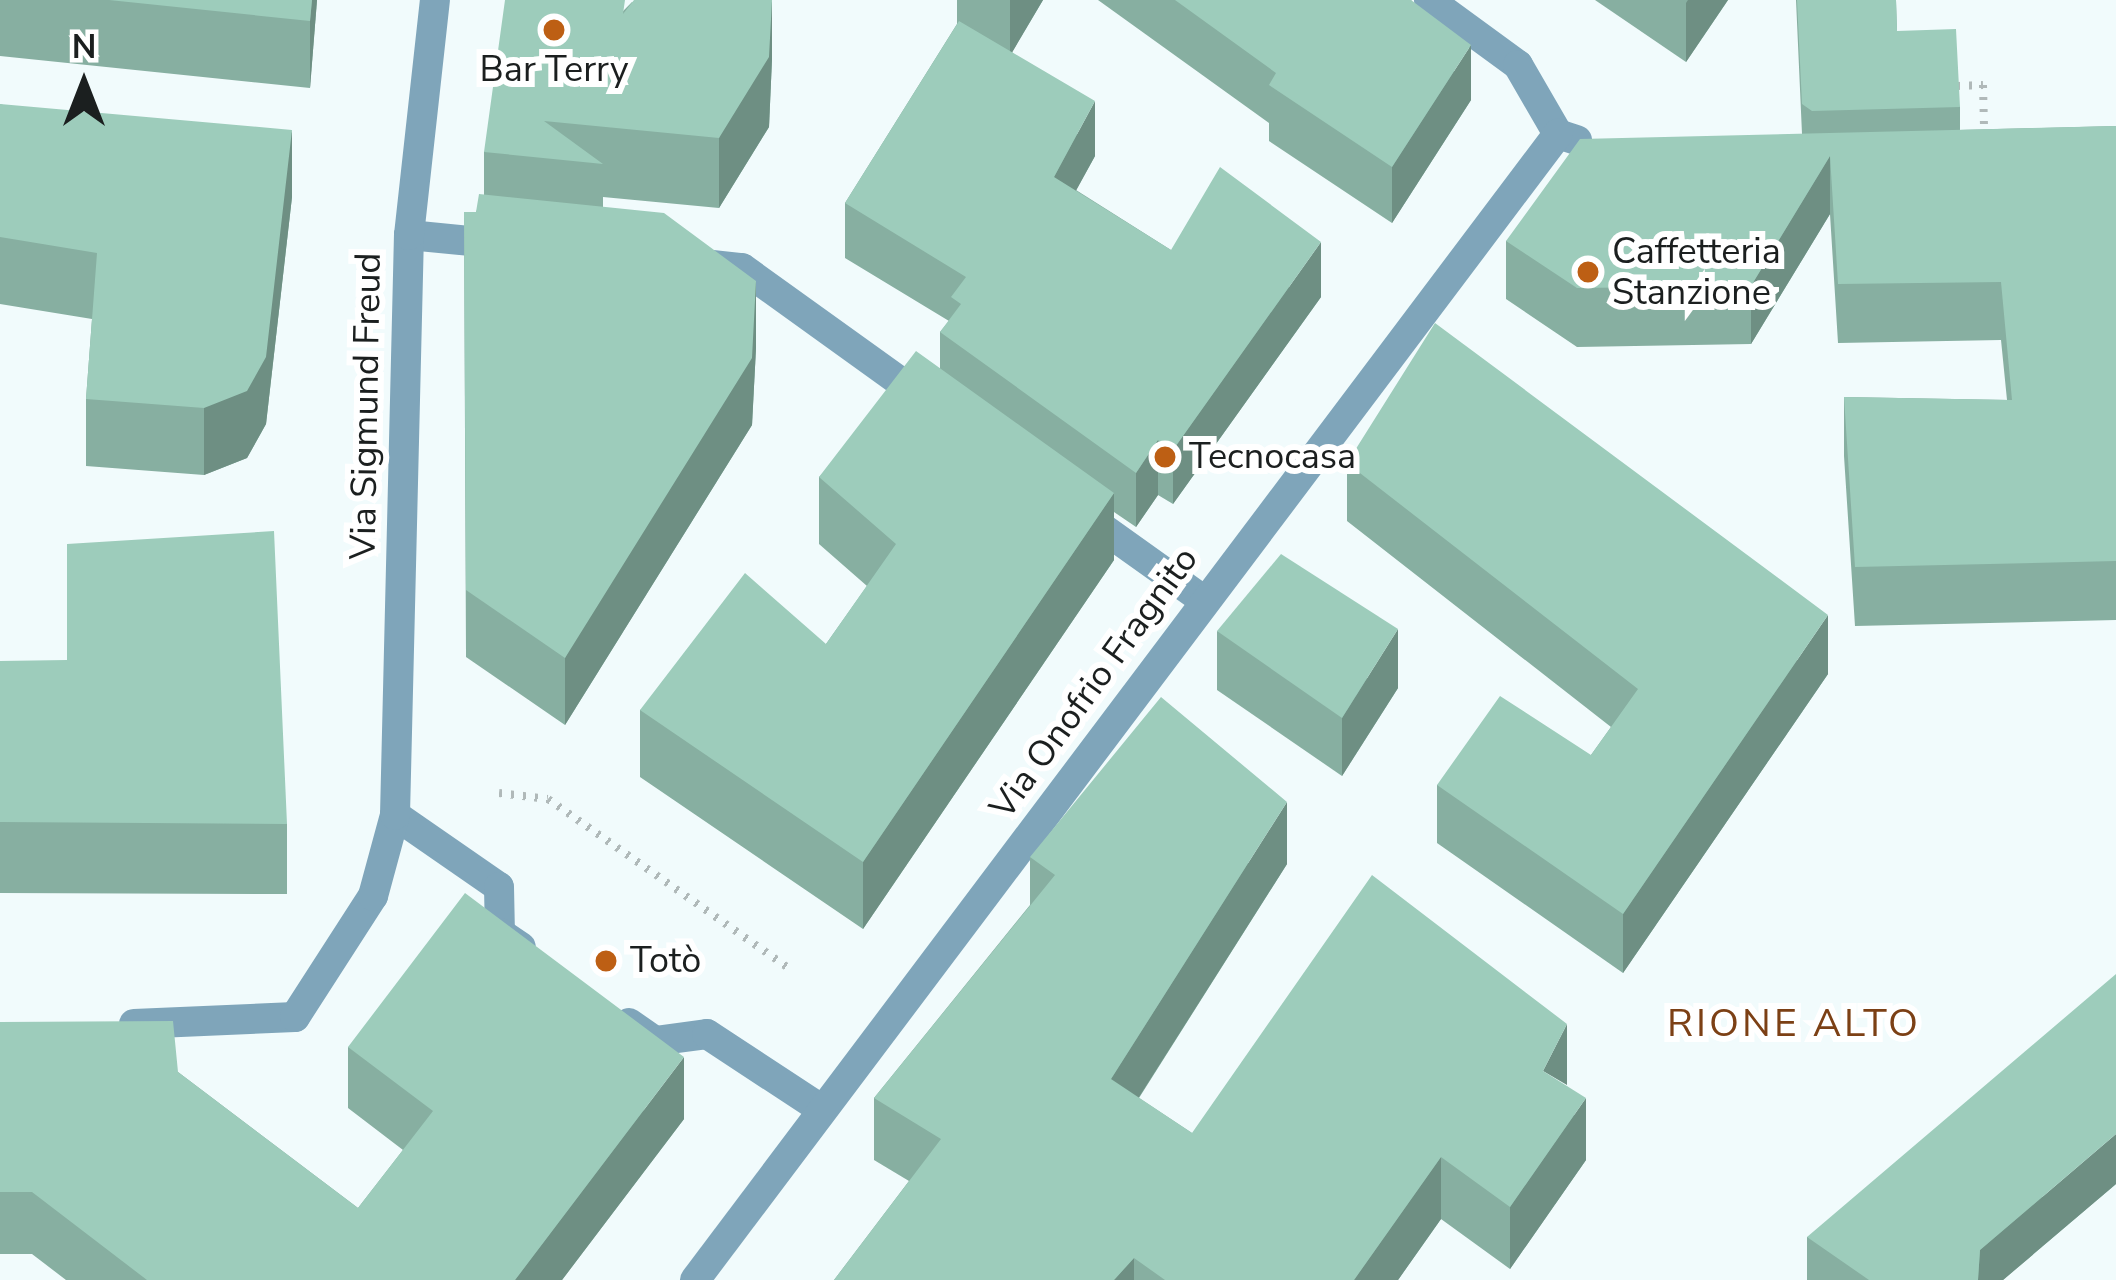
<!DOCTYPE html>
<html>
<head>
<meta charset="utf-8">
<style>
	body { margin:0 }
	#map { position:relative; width:2116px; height:1280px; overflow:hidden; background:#f1fbfc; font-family:"Nunito Sans",sans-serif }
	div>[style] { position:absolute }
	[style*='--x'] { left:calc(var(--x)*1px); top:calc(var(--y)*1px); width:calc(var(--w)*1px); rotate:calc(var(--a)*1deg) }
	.path>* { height:8px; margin-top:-4px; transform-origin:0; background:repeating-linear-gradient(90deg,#b0b9b9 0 3px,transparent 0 12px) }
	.pedestrian>* { height:30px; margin:-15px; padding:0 15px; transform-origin:15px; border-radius:15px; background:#7fa5ba }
	.minor>* { height:30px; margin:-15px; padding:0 15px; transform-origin:15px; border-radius:15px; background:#7fa5ba }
	.wall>* { inset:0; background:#87afa1 }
	.shaded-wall>* { inset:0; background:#6e8f83 }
	.building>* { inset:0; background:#9dccbb }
	.dots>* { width:33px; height:33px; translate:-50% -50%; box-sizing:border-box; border:6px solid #fff; border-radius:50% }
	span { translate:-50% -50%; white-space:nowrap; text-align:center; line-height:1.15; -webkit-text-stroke:12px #fff; paint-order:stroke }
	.poi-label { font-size:36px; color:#1b1f1f }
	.left { translate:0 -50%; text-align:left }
	.street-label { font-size:36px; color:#1b1f1f }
	.neighbourhood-label { font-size:39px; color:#7c4015; letter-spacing:3px }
	.north { position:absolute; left:24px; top:24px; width:120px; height:120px; -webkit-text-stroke:9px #fff; paint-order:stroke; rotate:0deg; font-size:33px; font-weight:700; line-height:48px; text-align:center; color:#1b1f1f }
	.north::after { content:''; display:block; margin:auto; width:42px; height:54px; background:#1b1f1f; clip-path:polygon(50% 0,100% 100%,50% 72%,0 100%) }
</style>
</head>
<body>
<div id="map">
	<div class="path">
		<div style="--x:1957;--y:86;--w:26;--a:-2"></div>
		<div style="--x:1983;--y:85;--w:42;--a:88.6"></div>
		<div style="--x:499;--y:793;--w:49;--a:7"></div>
		<div style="--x:548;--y:799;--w:296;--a:35.1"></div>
	</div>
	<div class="pedestrian">
		<div style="--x:395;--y:815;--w:126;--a:34.7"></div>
		<div style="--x:499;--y:887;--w:46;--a:88.8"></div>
		<div style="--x:500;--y:933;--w:25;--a:34"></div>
		<div style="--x:629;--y:1023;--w:32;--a:35"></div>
		<div style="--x:655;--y:1041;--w:52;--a:-7.7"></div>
		<div style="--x:707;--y:1034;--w:133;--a:33.3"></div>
	</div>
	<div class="minor">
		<div style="--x:1429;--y:0;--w:110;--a:36.1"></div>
		<div style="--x:1518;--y:65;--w:80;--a:59.9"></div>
		<div style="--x:1558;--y:134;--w:20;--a:18"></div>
		<div style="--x:409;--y:235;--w:91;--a:5.6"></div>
		<div style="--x:703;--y:264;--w:39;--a:6"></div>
		<div style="--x:742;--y:268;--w:224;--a:35.7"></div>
		<div style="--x:1080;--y:512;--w:150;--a:35.5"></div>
		<div style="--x:134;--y:1024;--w:161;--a:-2.5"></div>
		<div style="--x:295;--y:1017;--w:144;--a:-57.2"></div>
		<div style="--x:373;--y:896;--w:84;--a:-74.8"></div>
		<div style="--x:395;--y:815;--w:580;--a:-88.62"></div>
		<div style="--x:409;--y:235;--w:236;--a:-83.7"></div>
		<div style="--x:695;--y:1280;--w:1435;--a:-53.02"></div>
	</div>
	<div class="wall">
		<div style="clip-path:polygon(0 0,317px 0,310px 88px,0 56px)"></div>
		<div style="clip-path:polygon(957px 0,1043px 0,1012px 52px,1095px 156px,1076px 190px,1171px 250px,1321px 297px,1173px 504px,1158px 495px,1136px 527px,1114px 512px,1114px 560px,863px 929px,640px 777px,640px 710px,826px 644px,867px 586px,819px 544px,819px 477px,940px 368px,940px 332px,949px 321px,845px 258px,845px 203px,957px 24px)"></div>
		<div style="clip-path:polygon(1098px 0,1411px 0,1471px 100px,1392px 223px,1269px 141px,1269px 123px)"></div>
		<div style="clip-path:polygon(1595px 0,1728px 0,1686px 62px)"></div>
		<div style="clip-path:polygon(1796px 0,1896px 0,1897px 31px,1960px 107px,1960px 130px,2116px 126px,2116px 620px,1855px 626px,1844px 456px,1844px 397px,2007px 400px,2001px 340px,1838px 343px,1830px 214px,1751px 344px,1577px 347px,1506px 299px,1506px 241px,1802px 134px)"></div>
		<div style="clip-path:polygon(632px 2px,772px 59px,769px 127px,719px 208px,603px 197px,603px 207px,756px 348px,752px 425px,565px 725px,466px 657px,464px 212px,476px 212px,484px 195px,484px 152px)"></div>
		<div style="clip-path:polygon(0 104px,292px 197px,266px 424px,247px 458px,204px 475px,86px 466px,86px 399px,92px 319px,0 304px)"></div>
		<div style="clip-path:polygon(1347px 463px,1828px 674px,1623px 973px,1437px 843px,1437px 785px,1591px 755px,1611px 727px,1347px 521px)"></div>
		<div style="clip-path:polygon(1217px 631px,1398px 688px,1342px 776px,1217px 690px)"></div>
		<div style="clip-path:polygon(0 661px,287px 824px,287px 894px,0 893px)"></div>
		<div style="clip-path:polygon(1030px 857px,1287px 864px,1139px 1098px,1192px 1133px,1567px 1086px,1586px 1160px,1510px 1269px,1441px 1219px,1398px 1280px,834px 1280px,909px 1181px,874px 1160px,874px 1098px,1030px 905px)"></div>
		<div style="clip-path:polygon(0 1022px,178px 1072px,358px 1208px,403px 1150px,348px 1108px,348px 1047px,684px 1119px,562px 1280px,66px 1280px,32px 1254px,0 1254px)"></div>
		<div style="clip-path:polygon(2116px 1184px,2003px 1280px,1807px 1280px,1807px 1237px)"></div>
	</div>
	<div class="shaded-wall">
		<div style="clip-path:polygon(312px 0,317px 0,310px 88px,310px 21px)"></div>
		<div style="clip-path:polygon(772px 0,772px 59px,769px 127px,719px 208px,719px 138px)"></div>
		<div style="clip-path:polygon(1010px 0,1043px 0,1010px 56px)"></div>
		<div style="clip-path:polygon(1688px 0,1728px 0,1686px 62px,1686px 3px)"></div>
		<div style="clip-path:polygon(1471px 45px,1471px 100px,1392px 223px,1392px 167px)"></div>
		<div style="clip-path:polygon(1095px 101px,1095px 156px,1054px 231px,1054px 177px)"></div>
		<div style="clip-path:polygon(292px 130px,292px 197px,266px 424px,247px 458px,204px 475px,204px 408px)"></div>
		<div style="clip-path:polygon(1830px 156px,1830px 214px,1751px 344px,1751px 286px)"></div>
		<div style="clip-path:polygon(1321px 242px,1321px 297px,1173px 504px,1173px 450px)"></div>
		<div style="clip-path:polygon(756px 281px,756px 348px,752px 425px,565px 725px,565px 658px)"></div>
		<div style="clip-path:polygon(1158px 440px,1158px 495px,1136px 527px,1136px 473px)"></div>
		<div style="clip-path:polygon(1114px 493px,1114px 560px,863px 929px,863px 862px)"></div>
		<div style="clip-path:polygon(1828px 615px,1828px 674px,1623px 973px,1623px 914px)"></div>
		<div style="clip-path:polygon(1398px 629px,1398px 688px,1342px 776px,1342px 718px)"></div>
		<div style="clip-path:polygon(1287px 802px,1287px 864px,1111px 1141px,1111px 1079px)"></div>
		<div style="clip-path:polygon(1567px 1024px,1567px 1085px,1543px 1071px)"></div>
		<div style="clip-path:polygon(684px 1057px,684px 1119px,562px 1280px,515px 1280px)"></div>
		<div style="clip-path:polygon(1586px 1098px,1586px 1160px,1510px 1269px,1510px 1207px)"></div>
		<div style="clip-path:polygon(2116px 1134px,2116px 1184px,2003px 1280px,1978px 1280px,1980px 1250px)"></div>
		<div style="clip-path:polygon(1441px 1157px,1441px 1219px,1398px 1280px,1354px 1280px)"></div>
		<div style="clip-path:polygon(1134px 1258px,1134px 1280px,1114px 1280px)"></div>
	</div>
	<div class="building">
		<div style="clip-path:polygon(109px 0,312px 0,310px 21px)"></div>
		<div style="clip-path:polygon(505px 0,625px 0,623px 14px,634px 0,772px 0,769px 57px,719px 138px,544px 121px,603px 164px,484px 152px)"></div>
		<div style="clip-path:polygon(1175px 0,1411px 0,1471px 45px,1392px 167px,1269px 85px,1276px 73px)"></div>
		<div style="clip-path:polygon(1797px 0,1896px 0,1897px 31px,1956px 29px,1960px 107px,1812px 111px,1802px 104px)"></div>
		<div style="clip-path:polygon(959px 21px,1095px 101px,1054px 177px,1171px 250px,1220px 167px,1321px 242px,1173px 450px,1158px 440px,1136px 473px,940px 332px,961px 304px,951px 297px,966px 277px,845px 203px)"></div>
		<div style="clip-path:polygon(0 104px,292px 130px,266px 357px,247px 391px,204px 408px,86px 399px,97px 253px,0 237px)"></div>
		<div style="clip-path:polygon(2116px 126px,2116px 561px,1855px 567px,1844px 397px,2012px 400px,2001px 282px,1838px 284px,1830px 156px,1751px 286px,1577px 288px,1506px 241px,1580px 139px)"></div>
		<div style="clip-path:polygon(479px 194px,664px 213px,756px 281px,752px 358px,565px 658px,466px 590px,464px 212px,476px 212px)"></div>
		<div style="clip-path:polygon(1435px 323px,1828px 615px,1623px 914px,1437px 785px,1500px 696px,1591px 755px,1638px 689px,1347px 463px)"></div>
		<div style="clip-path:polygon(916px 351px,1114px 493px,863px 862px,640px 710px,745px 573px,826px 644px,896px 544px,819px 477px)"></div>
		<div style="clip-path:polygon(274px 531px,287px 824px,0 822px,0 661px,67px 660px,67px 544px)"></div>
		<div style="clip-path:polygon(1281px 554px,1398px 629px,1342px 718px,1217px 631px)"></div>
		<div style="clip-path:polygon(1161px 697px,1287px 802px,1111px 1079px,1192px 1133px,1372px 875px,1567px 1024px,1543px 1071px,1586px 1098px,1510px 1207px,1441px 1157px,1354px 1280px,1165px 1280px,1134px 1258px,1114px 1280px,834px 1280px,941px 1139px,874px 1098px,1055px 875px,1030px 857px)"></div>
		<div style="clip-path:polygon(465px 893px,684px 1057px,515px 1280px,147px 1280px,32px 1192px,0 1192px,0 1022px,173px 1021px,178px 1072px,358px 1208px,433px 1111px,348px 1047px)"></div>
		<div style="clip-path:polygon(2116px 974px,2116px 1134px,1980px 1250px,1978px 1280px,1869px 1280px,1807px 1237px)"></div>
	</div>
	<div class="dots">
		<div style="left:554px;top:30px;background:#bd5f14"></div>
		<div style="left:1588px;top:272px;background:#bd5f14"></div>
		<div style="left:1165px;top:457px;background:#bd5f14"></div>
		<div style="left:606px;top:961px;background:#bd5f14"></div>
	</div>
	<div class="poi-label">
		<span style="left:554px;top:70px">Bar Terry</span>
		<span class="left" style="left:1612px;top:272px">Caffetteria<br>Stanzione</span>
		<span class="left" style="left:1189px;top:457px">Tecnocasa</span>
		<span class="left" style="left:630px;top:961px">Totò</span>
	</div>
	<div class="street-label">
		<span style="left:366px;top:406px;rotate:-89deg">Via Sigmund Freud</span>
		<span style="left:1094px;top:683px;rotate:-54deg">Via Onofrio Fragnito</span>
	</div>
	<div class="neighbourhood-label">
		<span style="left:1794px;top:1024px">RIONE ALTO</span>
	</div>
	<div class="north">N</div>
</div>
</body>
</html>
